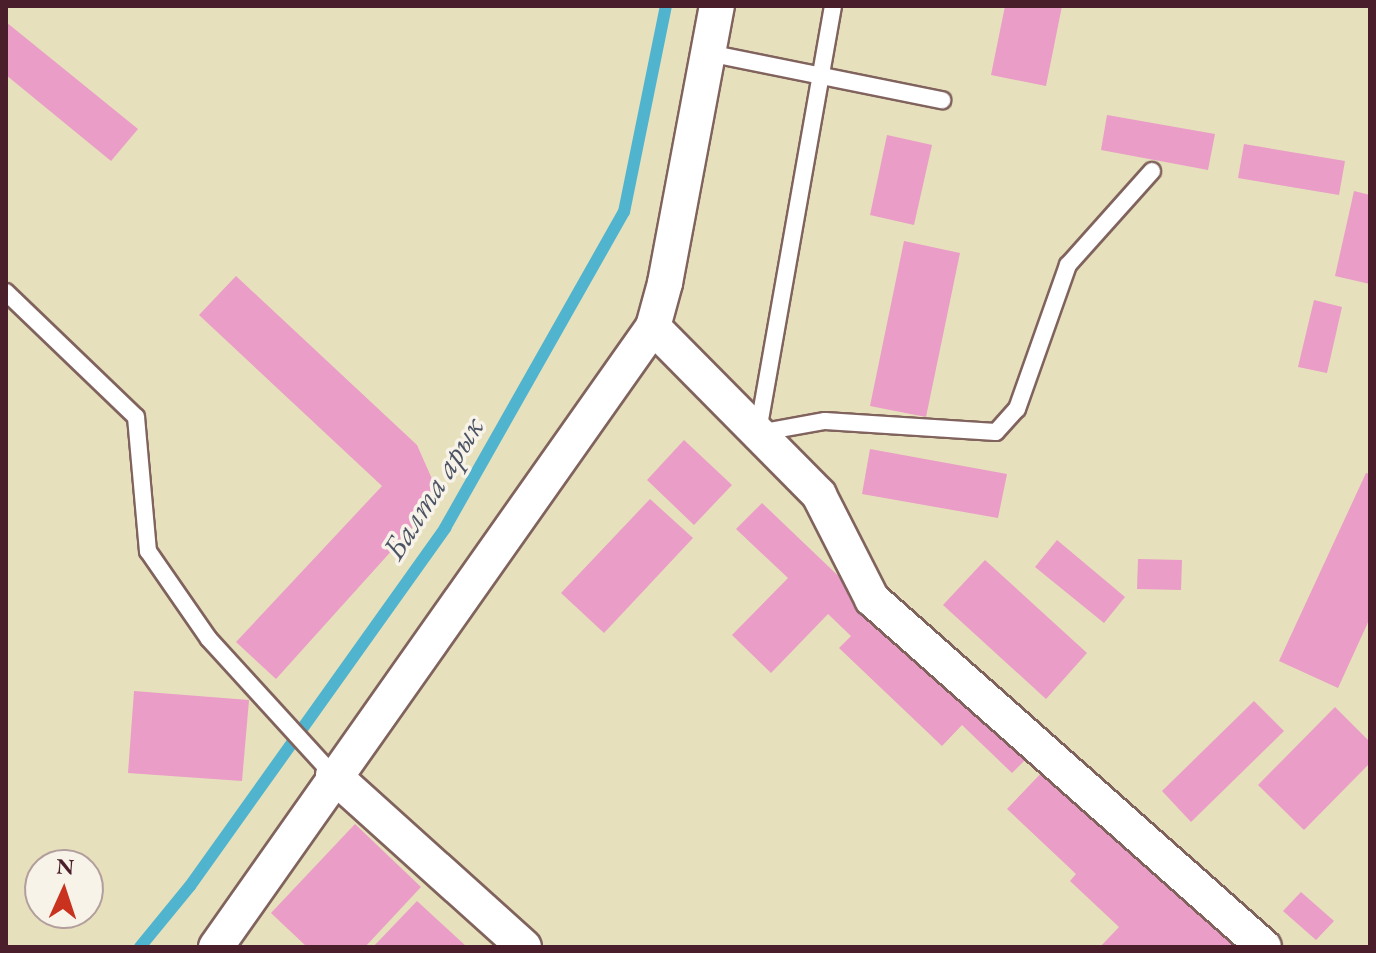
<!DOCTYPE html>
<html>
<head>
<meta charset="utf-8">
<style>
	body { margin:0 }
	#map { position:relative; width:1376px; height:953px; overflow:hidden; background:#e7e0bc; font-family:"EB Garamond",serif }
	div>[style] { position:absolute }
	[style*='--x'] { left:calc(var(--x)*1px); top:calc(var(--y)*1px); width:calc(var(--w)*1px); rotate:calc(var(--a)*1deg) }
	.stream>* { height:12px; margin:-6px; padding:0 6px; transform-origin:6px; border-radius:6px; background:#50b4cf }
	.building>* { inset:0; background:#e99dc7 }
	.roads { filter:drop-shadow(2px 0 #81635e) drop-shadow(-2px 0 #81635e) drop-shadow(0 2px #81635e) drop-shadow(0 -2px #81635e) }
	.lane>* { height:16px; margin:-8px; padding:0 8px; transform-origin:8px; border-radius:8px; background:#fff }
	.street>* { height:34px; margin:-17px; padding:0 17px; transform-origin:17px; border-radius:17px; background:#fff }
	span { translate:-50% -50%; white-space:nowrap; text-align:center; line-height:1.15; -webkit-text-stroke:7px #f7f3e8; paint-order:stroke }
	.water-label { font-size:32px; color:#4c5364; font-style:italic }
	.frame { position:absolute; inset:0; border:8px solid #4a1f2b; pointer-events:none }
	.north { position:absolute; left:24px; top:849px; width:80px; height:80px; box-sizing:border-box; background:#f7f3e8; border:2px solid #b29e9c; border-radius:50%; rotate:3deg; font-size:22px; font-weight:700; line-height:32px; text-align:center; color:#4a1f2b }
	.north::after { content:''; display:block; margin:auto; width:28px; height:36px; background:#c8321e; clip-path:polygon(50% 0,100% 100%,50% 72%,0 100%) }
</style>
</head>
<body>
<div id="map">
	<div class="stream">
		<div style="--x:140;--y:947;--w:79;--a:-50.7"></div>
		<div style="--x:190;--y:886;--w:440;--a:-54.5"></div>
		<div style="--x:445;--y:528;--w:363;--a:-60.5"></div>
		<div style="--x:624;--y:212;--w:210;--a:-78.5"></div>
	</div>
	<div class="building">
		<div style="clip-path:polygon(1005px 6px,1062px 6px,1046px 86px,991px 75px)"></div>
		<div style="clip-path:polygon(6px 22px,138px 129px,111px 161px,6px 75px)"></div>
		<div style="clip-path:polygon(1107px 115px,1215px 134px,1208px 170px,1101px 150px)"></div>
		<div style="clip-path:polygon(887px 135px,932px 145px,914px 225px,870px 215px)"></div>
		<div style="clip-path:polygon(1244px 144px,1345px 161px,1339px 195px,1238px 178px)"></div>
		<div style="clip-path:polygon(1354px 191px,1370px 195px,1370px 284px,1335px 276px)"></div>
		<div style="clip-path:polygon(904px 241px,960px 253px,926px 417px,870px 406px)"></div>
		<div style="clip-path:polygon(236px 276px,417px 445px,440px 497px,276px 679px,236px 642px,382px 486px,199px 315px)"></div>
		<div style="clip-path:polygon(1314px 300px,1342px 307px,1327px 373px,1298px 367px)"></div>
		<div style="clip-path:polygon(684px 440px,732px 485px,694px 525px,647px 480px)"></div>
		<div style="clip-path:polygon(870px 449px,1007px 474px,998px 518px,862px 494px)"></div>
		<div style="clip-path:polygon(1366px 473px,1370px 474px,1370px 618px,1338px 688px,1279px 661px)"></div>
		<div style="clip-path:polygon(650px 499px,693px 538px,604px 633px,561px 593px)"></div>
		<div style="clip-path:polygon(762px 503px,1028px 757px,1012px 773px,962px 725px,942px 746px,839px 648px,851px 636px,828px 614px,771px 673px,732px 635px,788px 578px,736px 529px)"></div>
		<div style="clip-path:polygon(1057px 540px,1125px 597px,1104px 623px,1035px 567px)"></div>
		<div style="clip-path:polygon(1138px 559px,1182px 560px,1181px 590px,1137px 589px)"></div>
		<div style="clip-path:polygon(985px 560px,1087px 653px,1046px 699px,943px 605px)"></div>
		<div style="clip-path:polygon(134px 691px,249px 700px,242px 781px,128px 773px)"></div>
		<div style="clip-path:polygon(1254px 701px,1284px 731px,1191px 822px,1162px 791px)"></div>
		<div style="clip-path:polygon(1335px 707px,1370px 742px,1370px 763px,1304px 830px,1258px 785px)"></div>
		<div style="clip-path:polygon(1046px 768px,1235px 947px,1100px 947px,1119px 927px,1070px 881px,1076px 874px,1007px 809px)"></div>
		<div style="clip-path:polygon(355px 824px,421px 887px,365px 947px,307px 947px,271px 913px)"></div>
		<div style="clip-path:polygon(1301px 892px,1334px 921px,1316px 940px,1283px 911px)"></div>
		<div style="clip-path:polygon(417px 901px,467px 947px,373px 947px)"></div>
	</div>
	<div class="roads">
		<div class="lane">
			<div style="--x:833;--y:6;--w:434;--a:100"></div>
			<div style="--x:758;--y:433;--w:68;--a:-10.2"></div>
			<div style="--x:825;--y:421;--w:171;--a:3.7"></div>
			<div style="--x:996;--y:432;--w:31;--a:-48"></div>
			<div style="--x:1017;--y:409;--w:153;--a:-70.5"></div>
			<div style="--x:1068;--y:265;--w:126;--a:-48.2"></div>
			<div style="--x:708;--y:53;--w:239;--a:11.4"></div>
			<div style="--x:6;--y:292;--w:180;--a:43.9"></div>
			<div style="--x:136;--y:417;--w:135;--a:84.9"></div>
			<div style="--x:148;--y:551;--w:107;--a:55.3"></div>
			<div style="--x:209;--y:639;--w:184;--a:47.6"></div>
		</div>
		<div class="street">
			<div style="--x:653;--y:327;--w:236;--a:45.3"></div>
			<div style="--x:819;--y:495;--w:117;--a:63"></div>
			<div style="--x:872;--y:599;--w:524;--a:41.6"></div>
			<div style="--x:333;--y:775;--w:257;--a:42"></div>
			<div style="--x:216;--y:947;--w:759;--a:-54.82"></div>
			<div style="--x:653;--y:327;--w:46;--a:-74.7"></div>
			<div style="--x:665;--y:283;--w:282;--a:-79.4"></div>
		</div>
	</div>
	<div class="water-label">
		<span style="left:433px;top:488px;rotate:-58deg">Балта арык</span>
	</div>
	<div class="frame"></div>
	<div class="north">N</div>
</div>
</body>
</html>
